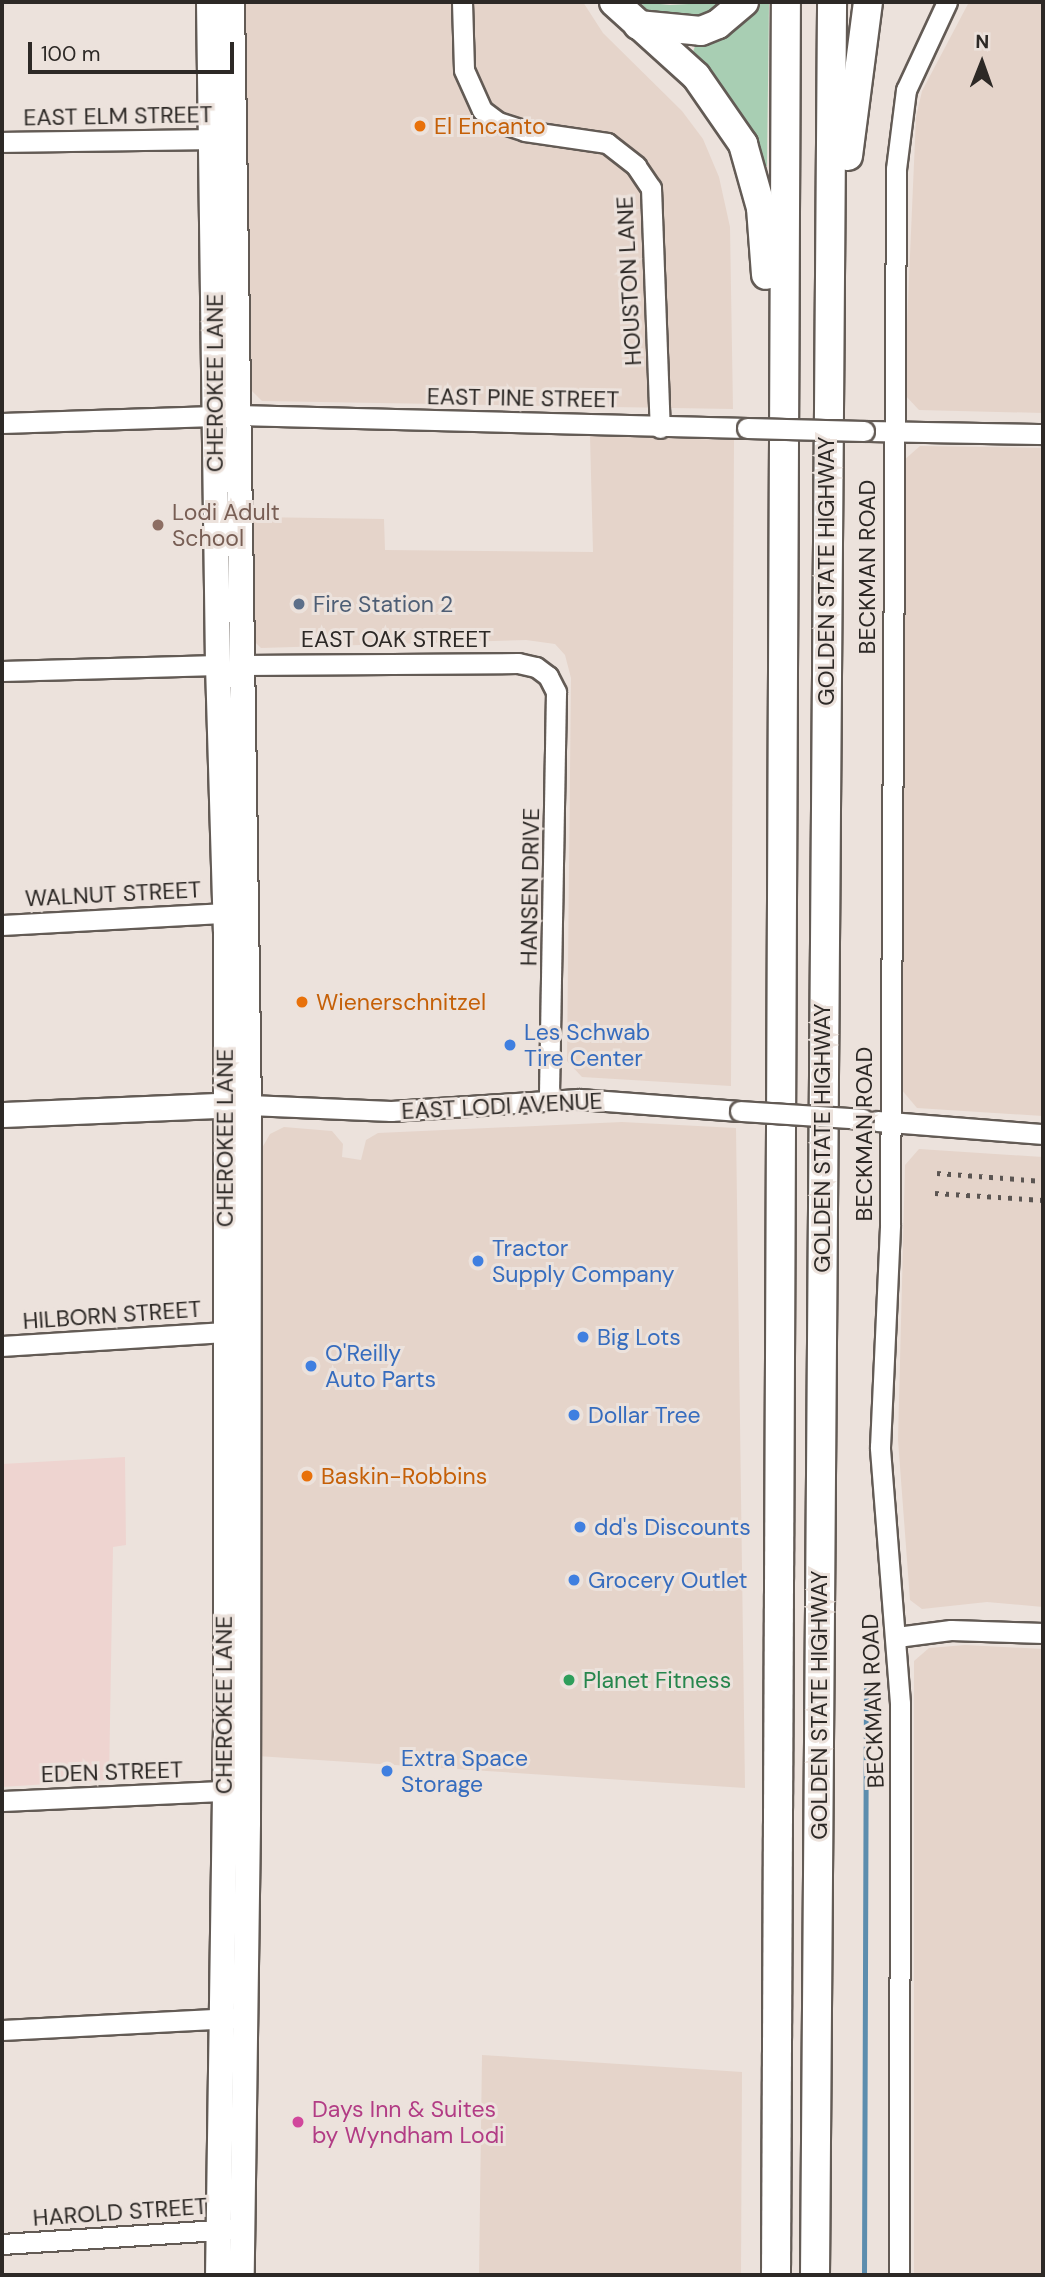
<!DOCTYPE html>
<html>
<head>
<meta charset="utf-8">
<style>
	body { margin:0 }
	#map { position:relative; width:1045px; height:2277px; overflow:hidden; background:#ece2dc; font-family:"DM Sans",sans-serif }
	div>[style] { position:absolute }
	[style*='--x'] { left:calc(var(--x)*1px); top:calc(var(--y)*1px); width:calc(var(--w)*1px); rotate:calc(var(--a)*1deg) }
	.built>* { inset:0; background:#e5d4ca }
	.education>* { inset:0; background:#eed4d0 }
	.green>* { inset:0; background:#a8ceb3 }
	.stream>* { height:4.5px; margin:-2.25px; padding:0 2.25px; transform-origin:2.25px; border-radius:2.25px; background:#5c8dae }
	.roads { filter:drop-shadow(2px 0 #635b55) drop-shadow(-2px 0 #635b55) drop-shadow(0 2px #635b55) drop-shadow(0 -2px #635b55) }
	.minor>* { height:19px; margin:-9.5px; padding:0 9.5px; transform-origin:9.5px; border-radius:9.5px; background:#fff }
	.major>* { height:24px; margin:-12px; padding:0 12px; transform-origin:12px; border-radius:12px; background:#fff }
	.highway>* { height:28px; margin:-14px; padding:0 14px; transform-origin:14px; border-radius:14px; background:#fff }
	.rail>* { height:4.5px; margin-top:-2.25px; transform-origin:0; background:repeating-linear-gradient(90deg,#5b5552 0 3.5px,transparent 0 10.5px) }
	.bridges { filter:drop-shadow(2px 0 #635b55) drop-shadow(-2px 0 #635b55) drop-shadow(0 2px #635b55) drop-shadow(0 -2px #635b55) }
	.minor-bridge>* { height:19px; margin:-9.5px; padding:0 9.5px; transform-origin:9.5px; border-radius:9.5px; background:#fff }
	.dots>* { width:19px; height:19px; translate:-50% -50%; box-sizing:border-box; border:4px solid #ece2dc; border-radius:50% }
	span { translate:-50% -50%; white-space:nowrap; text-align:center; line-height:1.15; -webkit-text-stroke:6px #ece2dc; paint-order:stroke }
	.street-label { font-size:23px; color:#2d2926 }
	.food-label { font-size:23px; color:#c56008 }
	.left { translate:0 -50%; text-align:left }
	.education-label { font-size:23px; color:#785e54 }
	.service-label { font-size:23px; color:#4e5e75 }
	.shop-label { font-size:23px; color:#366cbe }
	.leisure-label { font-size:23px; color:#27864d }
	.hotel-label { font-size:23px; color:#b23c85 }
	.frame { position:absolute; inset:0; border:4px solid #2d2926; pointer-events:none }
	.north { position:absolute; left:947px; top:28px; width:70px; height:70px; -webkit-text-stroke:5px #ece2dc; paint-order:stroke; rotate:1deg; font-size:19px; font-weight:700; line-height:28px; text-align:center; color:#2d2926 }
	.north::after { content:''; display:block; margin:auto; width:24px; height:32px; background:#2d2926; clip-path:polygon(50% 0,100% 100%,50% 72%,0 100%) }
	.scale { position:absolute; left:28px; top:42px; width:206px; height:32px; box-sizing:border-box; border:4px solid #2d2926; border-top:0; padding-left:9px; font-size:21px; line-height:24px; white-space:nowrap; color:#2d2926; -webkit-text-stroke:5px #ece2dc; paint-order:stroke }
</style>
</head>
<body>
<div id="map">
	<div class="built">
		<div style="clip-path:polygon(243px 2px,583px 2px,603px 33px,682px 111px,703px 139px,719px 177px,730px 227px,733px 409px,262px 401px,250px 389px)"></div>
		<div style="clip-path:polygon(969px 2px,1043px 2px,1043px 413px,919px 410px,904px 394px,916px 117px,922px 91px)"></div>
		<div style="clip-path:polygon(590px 436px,734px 440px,731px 1086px,582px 1077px,567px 1061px,571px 678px,565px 655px,555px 644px,526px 640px,261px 648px,255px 642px,253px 517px,384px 519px,385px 550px,593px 552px)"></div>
		<div style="clip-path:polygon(920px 446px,1043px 448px,1043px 1116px,917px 1108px,901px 1089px,903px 461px)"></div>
		<div style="clip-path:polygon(622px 1122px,736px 1128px,745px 1788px,257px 1756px,262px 1148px,270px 1134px,284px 1127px,332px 1131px,343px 1144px,342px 1157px,361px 1160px,366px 1140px,378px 1133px)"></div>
		<div style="clip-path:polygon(919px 1149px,1043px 1157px,1043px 1607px,987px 1602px,922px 1609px,910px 1600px,898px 1440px,905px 1165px)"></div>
		<div style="clip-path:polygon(965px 1645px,1043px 1649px,1043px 2275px,914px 2275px,914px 1661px,929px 1648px)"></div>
		<div style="clip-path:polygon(482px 2055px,742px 2072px,741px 2275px,479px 2275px)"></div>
	</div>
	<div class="education">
		<div style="clip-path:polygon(125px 1457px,126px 1545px,113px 1547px,109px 1780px,2px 1787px,2px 1464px)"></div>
	</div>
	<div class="green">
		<div style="clip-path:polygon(640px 2px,670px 5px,726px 2px,705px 16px,685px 20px,647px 10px)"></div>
		<div style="clip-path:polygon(753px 2px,769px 2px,767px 166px,759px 166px,691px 57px,697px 41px)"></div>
	</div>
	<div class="stream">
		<div style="--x:864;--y:2275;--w:590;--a:-89.81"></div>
	</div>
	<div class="roads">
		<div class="minor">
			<div style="--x:462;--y:2;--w:68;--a:88.3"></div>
			<div style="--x:464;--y:70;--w:44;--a:65.8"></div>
			<div style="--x:482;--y:110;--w:20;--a:37"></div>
			<div style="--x:498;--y:122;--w:28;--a:18"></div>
			<div style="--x:525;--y:131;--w:83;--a:8.3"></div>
			<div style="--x:607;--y:143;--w:37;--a:38"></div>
			<div style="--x:636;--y:166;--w:27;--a:56"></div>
			<div style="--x:651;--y:188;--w:240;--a:87.9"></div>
			<div style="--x:2;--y:142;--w:223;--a:-0.8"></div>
			<div style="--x:2;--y:423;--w:235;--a:-1.9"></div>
			<div style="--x:237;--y:415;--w:510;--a:1.46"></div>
			<div style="--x:864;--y:431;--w:179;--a:1"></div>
			<div style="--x:242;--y:665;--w:276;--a:-0.4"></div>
			<div style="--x:518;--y:663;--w:18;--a:13"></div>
			<div style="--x:536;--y:667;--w:15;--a:37"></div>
			<div style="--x:548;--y:676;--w:18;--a:63"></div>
			<div style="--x:556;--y:692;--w:408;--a:91"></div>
			<div style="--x:2;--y:671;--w:216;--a:-1.6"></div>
			<div style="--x:2;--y:925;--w:224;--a:-3.1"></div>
			<div style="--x:249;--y:1105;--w:142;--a:2.4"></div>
			<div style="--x:391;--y:1111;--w:188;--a:-3.7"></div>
			<div style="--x:579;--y:1099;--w:161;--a:4.3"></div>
			<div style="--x:877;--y:1121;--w:167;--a:4.5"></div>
			<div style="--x:2;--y:1346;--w:222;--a:-3.6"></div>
			<div style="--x:897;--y:1637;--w:54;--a:-7.4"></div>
			<div style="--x:951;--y:1630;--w:92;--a:1.9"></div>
			<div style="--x:2;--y:1801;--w:221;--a:-2.6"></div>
			<div style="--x:2;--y:2030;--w:231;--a:-3"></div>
			<div style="--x:2;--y:2244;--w:229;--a:-3.7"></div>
			<div style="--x:899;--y:2275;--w:572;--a:-89.9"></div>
			<div style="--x:900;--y:1703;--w:257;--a:-94.5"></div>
			<div style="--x:880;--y:1447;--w:223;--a:-87.4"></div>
			<div style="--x:890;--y:1224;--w:1055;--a:-89.67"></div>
			<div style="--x:896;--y:169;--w:80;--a:-82.8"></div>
			<div style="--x:906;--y:90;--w:97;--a:-65"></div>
		</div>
		<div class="major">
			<div style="--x:209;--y:2;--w:663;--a:89.22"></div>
			<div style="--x:218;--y:665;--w:266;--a:88.3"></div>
			<div style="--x:226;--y:931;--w:795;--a:90"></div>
			<div style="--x:226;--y:1726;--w:549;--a:90.83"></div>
			<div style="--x:232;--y:2;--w:1103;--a:89.12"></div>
			<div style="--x:249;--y:1105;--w:718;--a:90.08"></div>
			<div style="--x:248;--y:1823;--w:452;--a:90.8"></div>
			<div style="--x:2;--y:1115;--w:239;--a:-2.4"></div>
		</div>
		<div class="highway">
			<div style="--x:614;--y:2;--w:110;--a:42.1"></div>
			<div style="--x:696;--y:76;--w:83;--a:55.3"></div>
			<div style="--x:743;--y:144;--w:66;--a:74.3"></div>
			<div style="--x:761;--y:208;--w:67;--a:85.7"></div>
			<div style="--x:638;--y:25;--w:63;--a:5.4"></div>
			<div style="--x:701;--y:31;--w:18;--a:-22"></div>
			<div style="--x:718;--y:24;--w:34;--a:-40"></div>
			<div style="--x:848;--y:156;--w:155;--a:-82.6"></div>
			<div style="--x:776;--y:2275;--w:2273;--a:-89.75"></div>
			<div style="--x:815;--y:2275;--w:2273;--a:-89.57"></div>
		</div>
	</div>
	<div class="rail">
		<div style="--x:937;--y:1173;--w:106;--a:4.3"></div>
		<div style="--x:935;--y:1193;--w:108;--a:3.7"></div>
	</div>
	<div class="bridges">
		<div class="minor-bridge">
			<div style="--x:747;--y:428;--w:117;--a:1.5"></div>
			<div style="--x:740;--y:1111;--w:123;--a:3.7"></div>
		</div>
	</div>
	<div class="dots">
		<div style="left:420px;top:126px;background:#e8710a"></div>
		<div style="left:158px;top:525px;background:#8d6e63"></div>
		<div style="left:299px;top:604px;background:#5c6f8a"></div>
		<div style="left:302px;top:1002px;background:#e8710a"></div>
		<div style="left:510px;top:1045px;background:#3f7fe0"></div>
		<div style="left:478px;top:1261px;background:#3f7fe0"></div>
		<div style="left:583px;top:1337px;background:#3f7fe0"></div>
		<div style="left:311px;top:1366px;background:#3f7fe0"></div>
		<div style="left:574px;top:1415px;background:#3f7fe0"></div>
		<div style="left:307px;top:1476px;background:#e8710a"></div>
		<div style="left:580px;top:1527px;background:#3f7fe0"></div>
		<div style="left:574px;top:1580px;background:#3f7fe0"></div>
		<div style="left:569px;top:1680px;background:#2e9e5b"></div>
		<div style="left:387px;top:1771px;background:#3f7fe0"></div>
		<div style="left:298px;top:2122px;background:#d1479c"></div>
	</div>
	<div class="street-label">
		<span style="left:118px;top:116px;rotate:-1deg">EAST ELM STREET</span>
		<span style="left:629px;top:281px;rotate:-93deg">HOUSTON LANE</span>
		<span style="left:215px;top:383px;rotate:-90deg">CHEROKEE LANE</span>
		<span style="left:523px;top:398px;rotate:1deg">EAST PINE STREET</span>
		<span style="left:867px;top:567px;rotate:-90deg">BECKMAN ROAD</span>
		<span style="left:826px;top:571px;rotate:-90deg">GOLDEN STATE HIGHWAY</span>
		<span style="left:396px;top:639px">EAST OAK STREET</span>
		<span style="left:530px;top:887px;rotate:-89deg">HANSEN DRIVE</span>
		<span style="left:113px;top:894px;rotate:-3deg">WALNUT STREET</span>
		<span style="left:502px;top:1106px;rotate:-3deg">EAST LODI AVENUE</span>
		<span style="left:864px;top:1134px;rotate:-90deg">BECKMAN ROAD</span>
		<span style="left:225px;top:1138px;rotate:-90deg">CHEROKEE LANE</span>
		<span style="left:822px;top:1138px;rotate:-90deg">GOLDEN STATE HIGHWAY</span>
		<span style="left:112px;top:1315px;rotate:-4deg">HILBORN STREET</span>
		<span style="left:873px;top:1701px;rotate:-92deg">BECKMAN ROAD</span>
		<span style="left:224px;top:1705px;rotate:-90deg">CHEROKEE LANE</span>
		<span style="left:819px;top:1705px;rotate:-90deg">GOLDEN STATE HIGHWAY</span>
		<span style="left:112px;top:1772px;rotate:-2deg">EDEN STREET</span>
		<span style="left:120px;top:2212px;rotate:-4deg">HAROLD STREET</span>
	</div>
	<div class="food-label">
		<span class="left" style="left:434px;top:126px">El Encanto</span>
		<span class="left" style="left:316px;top:1002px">Wienerschnitzel</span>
		<span class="left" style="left:321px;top:1476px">Baskin-Robbins</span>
	</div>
	<div class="education-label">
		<span class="left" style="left:172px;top:525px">Lodi Adult<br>School</span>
	</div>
	<div class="service-label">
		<span class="left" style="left:313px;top:604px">Fire Station 2</span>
	</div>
	<div class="shop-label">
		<span class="left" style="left:524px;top:1045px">Les Schwab<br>Tire Center</span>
		<span class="left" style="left:492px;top:1261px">Tractor<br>Supply Company</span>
		<span class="left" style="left:597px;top:1337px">Big Lots</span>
		<span class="left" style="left:325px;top:1366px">O'Reilly<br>Auto Parts</span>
		<span class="left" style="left:588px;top:1415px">Dollar Tree</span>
		<span class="left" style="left:594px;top:1527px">dd's Discounts</span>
		<span class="left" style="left:588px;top:1580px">Grocery Outlet</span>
		<span class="left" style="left:401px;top:1771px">Extra Space<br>Storage</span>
	</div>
	<div class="leisure-label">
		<span class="left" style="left:583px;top:1680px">Planet Fitness</span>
	</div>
	<div class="hotel-label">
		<span class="left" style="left:312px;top:2122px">Days Inn &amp; Suites<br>by Wyndham Lodi</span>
	</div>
	<div class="frame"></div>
	<div class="north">N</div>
	<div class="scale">100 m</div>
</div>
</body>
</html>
